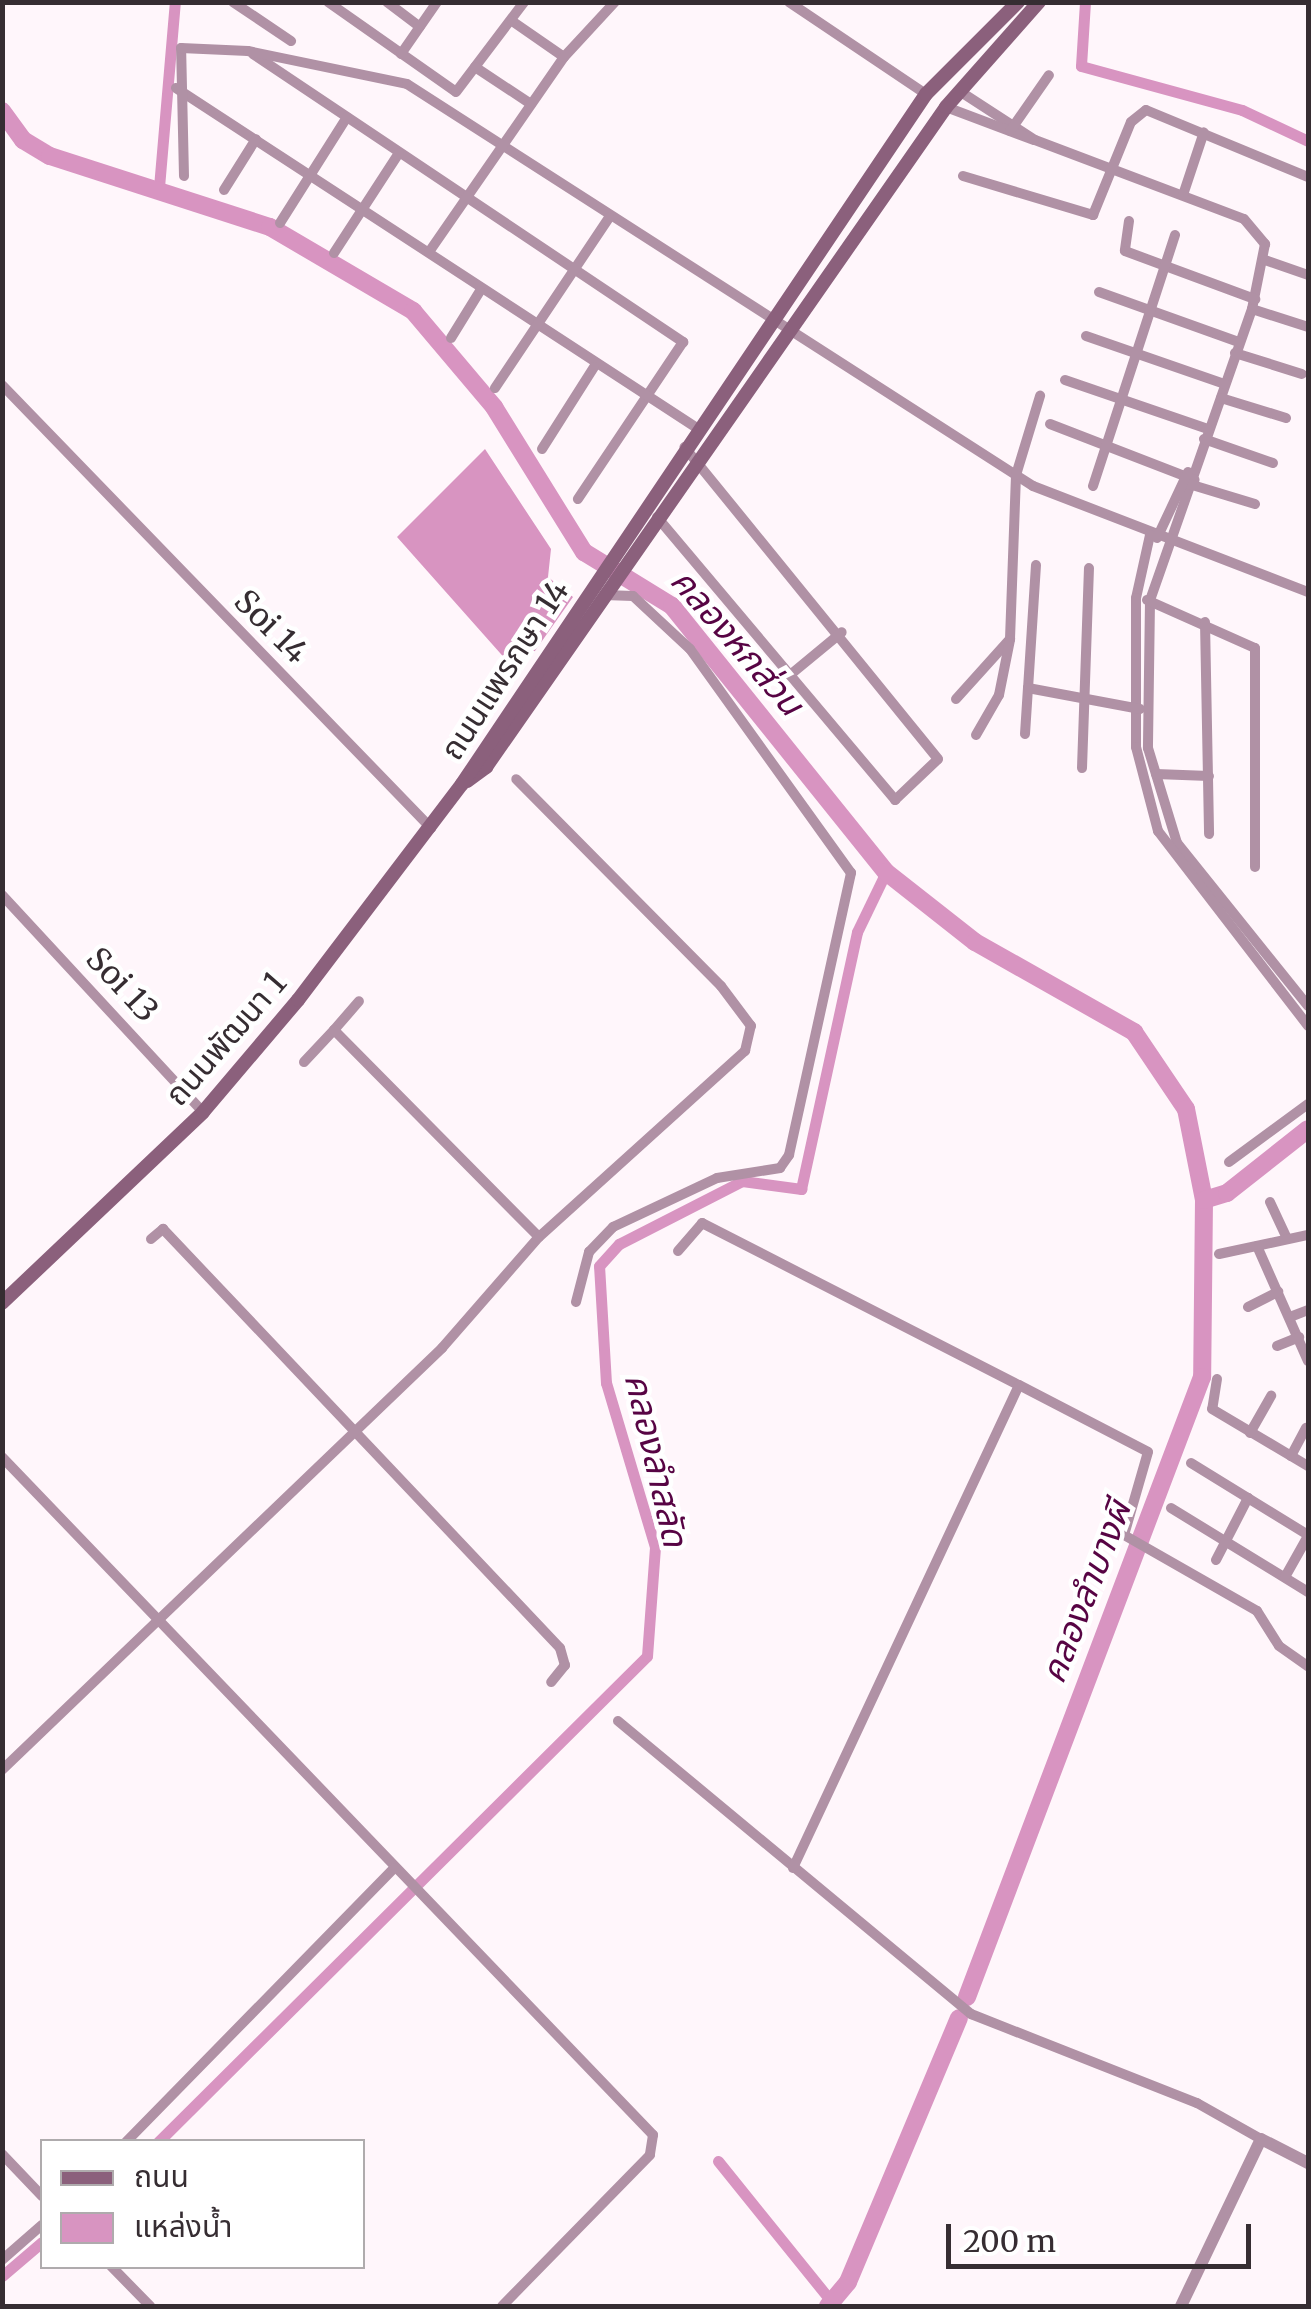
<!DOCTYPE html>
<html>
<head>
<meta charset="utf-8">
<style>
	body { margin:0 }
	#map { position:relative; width:1311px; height:2309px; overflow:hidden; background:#fff6fb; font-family:Merriweather,"Noto Sans Thai",serif }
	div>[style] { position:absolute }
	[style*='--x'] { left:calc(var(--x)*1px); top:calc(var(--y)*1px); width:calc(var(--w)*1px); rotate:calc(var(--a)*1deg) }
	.water>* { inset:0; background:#d894c1 }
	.canal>* { height:11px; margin:-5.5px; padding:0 5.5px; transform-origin:5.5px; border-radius:5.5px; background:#d894c1 }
	.river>* { height:18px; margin:-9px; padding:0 9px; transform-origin:9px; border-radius:9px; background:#d894c1 }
	.minor>* { height:10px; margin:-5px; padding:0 5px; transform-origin:5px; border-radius:5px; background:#b091a5 }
	.tertiary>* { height:12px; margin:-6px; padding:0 6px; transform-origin:6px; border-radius:6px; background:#b091a5 }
	.secondary>* { height:14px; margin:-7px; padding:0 7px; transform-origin:7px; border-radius:7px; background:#8b607c }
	span { translate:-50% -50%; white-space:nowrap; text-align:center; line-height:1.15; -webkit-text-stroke:9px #fff; paint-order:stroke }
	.street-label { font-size:32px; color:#362d32 }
	.water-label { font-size:35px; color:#570444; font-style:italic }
	.frame { position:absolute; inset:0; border:5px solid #362d32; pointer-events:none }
	.legend { position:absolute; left:40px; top:2139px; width:325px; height:130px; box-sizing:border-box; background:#fff; border:2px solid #afabad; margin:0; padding:12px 18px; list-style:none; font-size:30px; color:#362d32 }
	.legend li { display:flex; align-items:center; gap:20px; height:50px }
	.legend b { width:50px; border:2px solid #afabad }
	.scale { position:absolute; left:946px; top:2224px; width:305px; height:45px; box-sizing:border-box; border:5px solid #362d32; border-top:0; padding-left:12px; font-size:30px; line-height:35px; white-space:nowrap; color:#362d32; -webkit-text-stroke:8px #fff; paint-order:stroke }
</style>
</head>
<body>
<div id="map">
	<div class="water">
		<div style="clip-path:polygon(485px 449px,551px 549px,548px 577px,573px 597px,504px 695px,516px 671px,397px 537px)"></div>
	</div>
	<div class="canal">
		<div style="--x:1085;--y:2;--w:64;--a:93.6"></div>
		<div style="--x:1081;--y:66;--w:167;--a:15.3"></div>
		<div style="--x:1242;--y:110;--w:73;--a:25.2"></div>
		<div style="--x:159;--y:187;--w:186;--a:-85.1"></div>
		<div style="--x:158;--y:2142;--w:689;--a:-44.82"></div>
		<div style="--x:647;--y:1656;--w:109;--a:-85.8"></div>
		<div style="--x:655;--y:1547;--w:171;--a:-106.6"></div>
		<div style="--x:606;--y:1383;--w:117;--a:-93.4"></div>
		<div style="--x:599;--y:1266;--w:30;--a:-48"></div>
		<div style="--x:619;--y:1244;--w:138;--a:-27.1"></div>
		<div style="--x:742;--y:1181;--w:60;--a:7.7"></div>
		<div style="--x:801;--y:1189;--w:263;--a:-77.7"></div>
		<div style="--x:857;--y:932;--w:67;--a:-64.2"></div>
		<div style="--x:718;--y:2161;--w:180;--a:51.1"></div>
		<div style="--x:2;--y:2276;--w:52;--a:-40.4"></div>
	</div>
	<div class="river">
		<div style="--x:2;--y:111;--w:36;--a:54"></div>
		<div style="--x:23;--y:140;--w:31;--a:31"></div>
		<div style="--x:50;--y:156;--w:231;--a:17.9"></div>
		<div style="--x:270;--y:227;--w:166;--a:30.4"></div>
		<div style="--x:413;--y:311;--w:126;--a:49.8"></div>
		<div style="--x:494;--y:407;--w:171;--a:58.2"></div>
		<div style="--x:584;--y:552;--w:103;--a:31.5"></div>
		<div style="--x:672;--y:606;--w:341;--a:51.2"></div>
		<div style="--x:886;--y:872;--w:113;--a:38.2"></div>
		<div style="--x:975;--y:942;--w:183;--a:29.5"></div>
		<div style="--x:1134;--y:1032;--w:93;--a:56"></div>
		<div style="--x:1186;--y:1109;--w:93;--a:78.8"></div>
		<div style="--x:1204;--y:1200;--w:177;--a:90.6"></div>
		<div style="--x:1202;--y:1377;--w:663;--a:110.76"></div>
		<div style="--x:1204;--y:1200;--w:24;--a:-17"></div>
		<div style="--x:1227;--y:1193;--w:103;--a:-38.3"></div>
		<div style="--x:828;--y:2306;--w:31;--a:-50"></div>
		<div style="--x:848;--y:2282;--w:286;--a:-67.2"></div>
	</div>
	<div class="minor">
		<div style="--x:233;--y:2;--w:70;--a:33.9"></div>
		<div style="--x:328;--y:2;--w:156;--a:35.1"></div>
		<div style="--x:456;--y:92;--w:113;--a:-52.9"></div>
		<div style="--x:387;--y:2;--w:41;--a:37.1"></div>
		<div style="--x:789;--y:2;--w:165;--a:33.9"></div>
		<div style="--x:512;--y:21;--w:63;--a:34.7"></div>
		<div style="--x:253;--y:54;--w:518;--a:33.81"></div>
		<div style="--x:683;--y:342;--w:189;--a:123.8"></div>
		<div style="--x:401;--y:54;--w:63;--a:-55.3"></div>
		<div style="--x:475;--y:67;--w:67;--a:33.5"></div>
		<div style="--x:176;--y:88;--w:622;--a:33.13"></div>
		<div style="--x:961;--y:92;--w:88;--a:33"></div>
		<div style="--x:1035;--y:140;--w:223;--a:20.7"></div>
		<div style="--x:1244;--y:219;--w:33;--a:50"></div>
		<div style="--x:1265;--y:244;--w:66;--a:101.3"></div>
		<div style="--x:1252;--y:309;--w:309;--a:109.3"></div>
		<div style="--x:1150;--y:601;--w:147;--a:90.8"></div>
		<div style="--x:1148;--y:748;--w:99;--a:73"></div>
		<div style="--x:1177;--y:843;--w:209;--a:51.2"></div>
		<div style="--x:946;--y:107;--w:94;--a:20.6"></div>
		<div style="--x:1010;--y:131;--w:68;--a:-55.1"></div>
		<div style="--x:184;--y:176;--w:128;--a:-91.3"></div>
		<div style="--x:181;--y:48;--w:67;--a:2.6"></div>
		<div style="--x:248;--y:51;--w:162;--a:11.7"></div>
		<div style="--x:407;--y:84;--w:744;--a:32.71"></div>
		<div style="--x:1033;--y:486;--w:295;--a:21.1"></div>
		<div style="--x:963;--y:176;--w:136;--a:16.7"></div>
		<div style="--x:1093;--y:215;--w:100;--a:-67.8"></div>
		<div style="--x:1131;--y:122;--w:19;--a:-39"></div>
		<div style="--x:1146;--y:110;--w:175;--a:22.5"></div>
		<div style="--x:224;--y:190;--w:60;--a:-57.9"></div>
		<div style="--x:1183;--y:195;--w:66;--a:-71.6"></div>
		<div style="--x:1129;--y:221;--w:30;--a:98"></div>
		<div style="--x:1125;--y:251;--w:139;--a:20.3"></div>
		<div style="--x:280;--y:223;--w:125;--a:-57.7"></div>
		<div style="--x:429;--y:252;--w:237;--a:-55.3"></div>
		<div style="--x:564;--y:57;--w:75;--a:-47.2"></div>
		<div style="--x:334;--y:253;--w:119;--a:-57"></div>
		<div style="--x:1265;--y:260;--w:46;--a:19.2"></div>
		<div style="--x:1099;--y:292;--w:149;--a:19.7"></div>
		<div style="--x:1252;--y:309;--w:59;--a:17.8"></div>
		<div style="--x:1086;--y:336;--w:147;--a:19.1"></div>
		<div style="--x:451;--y:338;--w:55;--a:-58.3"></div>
		<div style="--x:1235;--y:353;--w:70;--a:17.4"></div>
		<div style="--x:1065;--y:380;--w:151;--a:18.9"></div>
		<div style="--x:2;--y:385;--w:617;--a:45.92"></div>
		<div style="--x:495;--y:388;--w:205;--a:-56.2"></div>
		<div style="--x:1221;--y:398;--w:68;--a:17.1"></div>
		<div style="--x:1050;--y:424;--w:155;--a:21.1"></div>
		<div style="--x:1204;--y:439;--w:73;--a:19.2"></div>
		<div style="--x:542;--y:449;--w:97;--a:-57.6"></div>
		<div style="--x:1189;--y:484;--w:69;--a:16.9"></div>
		<div style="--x:1093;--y:486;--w:264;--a:-71.9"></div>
		<div style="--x:657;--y:517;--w:370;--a:49.9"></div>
		<div style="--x:895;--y:800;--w:59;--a:-43.6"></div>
		<div style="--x:938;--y:759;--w:402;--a:-129.1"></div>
		<div style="--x:1150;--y:535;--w:65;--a:102.5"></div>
		<div style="--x:1136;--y:598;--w:149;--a:90"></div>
		<div style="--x:1136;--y:747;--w:87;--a:75.3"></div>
		<div style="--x:1158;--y:831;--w:246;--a:52.4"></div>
		<div style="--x:1157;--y:538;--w:73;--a:-64.8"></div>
		<div style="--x:1036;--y:565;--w:123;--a:93.7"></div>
		<div style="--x:1028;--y:688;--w:114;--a:10.6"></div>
		<div style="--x:1147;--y:600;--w:118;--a:24"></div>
		<div style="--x:1255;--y:648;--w:219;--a:90"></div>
		<div style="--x:1205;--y:622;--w:212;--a:88.9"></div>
		<div style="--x:790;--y:675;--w:67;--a:-39.6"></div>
		<div style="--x:956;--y:699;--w:81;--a:-48"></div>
		<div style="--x:1010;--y:639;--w:164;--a:-87.9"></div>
		<div style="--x:1016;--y:475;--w:83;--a:-73.1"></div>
		<div style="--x:1025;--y:734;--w:46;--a:-86.3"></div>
		<div style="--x:976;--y:735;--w:46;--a:-60.1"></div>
		<div style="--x:999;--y:695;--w:56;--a:-78.7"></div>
		<div style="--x:1082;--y:768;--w:200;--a:-88"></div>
		<div style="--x:1156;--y:774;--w:53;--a:2.2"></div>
		<div style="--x:2;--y:895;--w:296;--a:47.2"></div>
		<div style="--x:334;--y:1030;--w:38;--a:-49"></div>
		<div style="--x:304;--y:1062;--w:44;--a:-46.8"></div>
		<div style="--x:334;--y:1030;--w:291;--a:45.3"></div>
		<div style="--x:1229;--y:1162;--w:98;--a:-36.3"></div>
		<div style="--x:1270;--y:1202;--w:40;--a:65"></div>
		<div style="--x:151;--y:1239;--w:16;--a:-40"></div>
		<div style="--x:163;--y:1229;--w:577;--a:46.54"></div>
		<div style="--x:560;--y:1648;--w:18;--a:74"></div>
		<div style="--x:565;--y:1665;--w:22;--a:129"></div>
		<div style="--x:1257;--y:1246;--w:126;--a:66.1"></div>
		<div style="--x:678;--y:1251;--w:37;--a:-49"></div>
		<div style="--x:702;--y:1223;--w:356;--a:27.1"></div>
		<div style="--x:1219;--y:1254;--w:91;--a:-12.1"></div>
		<div style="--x:576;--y:1302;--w:52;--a:-75.4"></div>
		<div style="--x:589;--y:1252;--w:35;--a:-46"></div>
		<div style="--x:613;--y:1227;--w:115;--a:-25.2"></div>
		<div style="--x:717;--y:1178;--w:64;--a:-9"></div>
		<div style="--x:780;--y:1168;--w:16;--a:-55"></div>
		<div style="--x:789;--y:1155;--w:289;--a:-77.6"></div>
		<div style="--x:851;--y:873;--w:276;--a:-125.7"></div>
		<div style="--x:690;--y:649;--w:78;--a:-137.1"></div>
		<div style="--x:633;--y:596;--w:29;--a:-178"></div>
		<div style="--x:1248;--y:1307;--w:34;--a:-27"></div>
		<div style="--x:1290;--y:1317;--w:19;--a:-21"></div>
		<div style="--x:1277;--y:1346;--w:24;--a:-22"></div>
		<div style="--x:1217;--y:1379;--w:30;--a:99"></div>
		<div style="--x:1212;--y:1409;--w:112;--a:30.7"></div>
		<div style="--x:1250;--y:1433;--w:43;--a:-60.4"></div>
		<div style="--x:1291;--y:1456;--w:32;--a:-62"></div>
		<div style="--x:2;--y:1457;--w:940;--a:46.16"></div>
		<div style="--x:653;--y:2135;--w:20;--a:99"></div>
		<div style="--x:650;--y:2155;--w:211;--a:134.4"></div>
		<div style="--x:1191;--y:1463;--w:137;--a:31.6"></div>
		<div style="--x:1171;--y:1508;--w:161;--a:31.5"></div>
		<div style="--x:1216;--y:1560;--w:70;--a:-62.7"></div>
		<div style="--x:1285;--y:1577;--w:47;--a:-60.7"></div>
		<div style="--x:618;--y:1721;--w:459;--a:39.7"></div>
		<div style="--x:971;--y:2014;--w:243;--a:21.5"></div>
		<div style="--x:1197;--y:2103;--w:73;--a:29.4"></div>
		<div style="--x:2;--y:1770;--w:610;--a:-43.8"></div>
		<div style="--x:442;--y:1348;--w:147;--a:-48.9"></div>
		<div style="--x:539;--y:1237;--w:278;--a:-42.1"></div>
		<div style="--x:745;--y:1051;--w:26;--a:-77"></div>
		<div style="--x:751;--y:1026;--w:50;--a:-126.9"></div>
		<div style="--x:721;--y:986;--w:291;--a:-134.7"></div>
		<div style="--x:793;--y:1868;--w:533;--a:-64.92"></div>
		<div style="--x:1019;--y:1385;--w:145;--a:27.4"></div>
		<div style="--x:1148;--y:1452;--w:86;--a:106.1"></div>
		<div style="--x:1124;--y:1535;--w:153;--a:29.7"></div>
		<div style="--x:1257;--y:1611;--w:41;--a:57.8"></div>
		<div style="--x:1279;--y:1646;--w:35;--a:35"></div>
		<div style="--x:126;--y:2142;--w:383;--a:-45.6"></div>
		<div style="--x:2;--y:2154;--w:58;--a:46.4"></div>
		<div style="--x:2;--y:2260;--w:53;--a:-41.2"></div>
		<div style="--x:111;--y:2266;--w:56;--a:45.7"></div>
	</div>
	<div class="tertiary">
		<div style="--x:1181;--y:2306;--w:185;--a:-64.4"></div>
		<div style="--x:1261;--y:2139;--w:53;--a:27.1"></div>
	</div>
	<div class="secondary">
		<div style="--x:467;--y:781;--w:24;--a:-36"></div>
		<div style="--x:486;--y:767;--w:804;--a:-55.12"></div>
		<div style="--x:946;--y:107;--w:140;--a:-48.5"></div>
		<div style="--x:2;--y:1303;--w:277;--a:-43.5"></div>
		<div style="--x:203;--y:1112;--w:147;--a:-49.7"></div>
		<div style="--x:298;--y:1000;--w:271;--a:-52.8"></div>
		<div style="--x:462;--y:784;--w:832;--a:-56.08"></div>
		<div style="--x:926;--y:94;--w:130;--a:-45"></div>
	</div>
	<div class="street-label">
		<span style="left:271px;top:627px;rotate:45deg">Soi 14</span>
		<span style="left:505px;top:670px;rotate:-57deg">ถนนแพรกษา 14</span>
		<span style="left:122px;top:985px;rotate:47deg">Soi 13</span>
		<span style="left:226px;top:1039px;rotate:-49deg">ถนนพัฒนา 1</span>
	</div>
	<div class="water-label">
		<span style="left:737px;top:642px;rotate:49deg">คลองหกส่วน</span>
		<span style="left:656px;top:1460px;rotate:77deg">คลองลำสลัด</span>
		<span style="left:1086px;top:1592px;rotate:-69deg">คลองลำบางผี</span>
	</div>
	<div class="frame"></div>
	<ul class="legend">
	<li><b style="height:12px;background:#8b607c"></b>ถนน</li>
	<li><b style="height:28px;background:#d894c1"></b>แหล่งน้ำ</li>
	</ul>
	<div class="scale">200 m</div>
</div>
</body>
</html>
